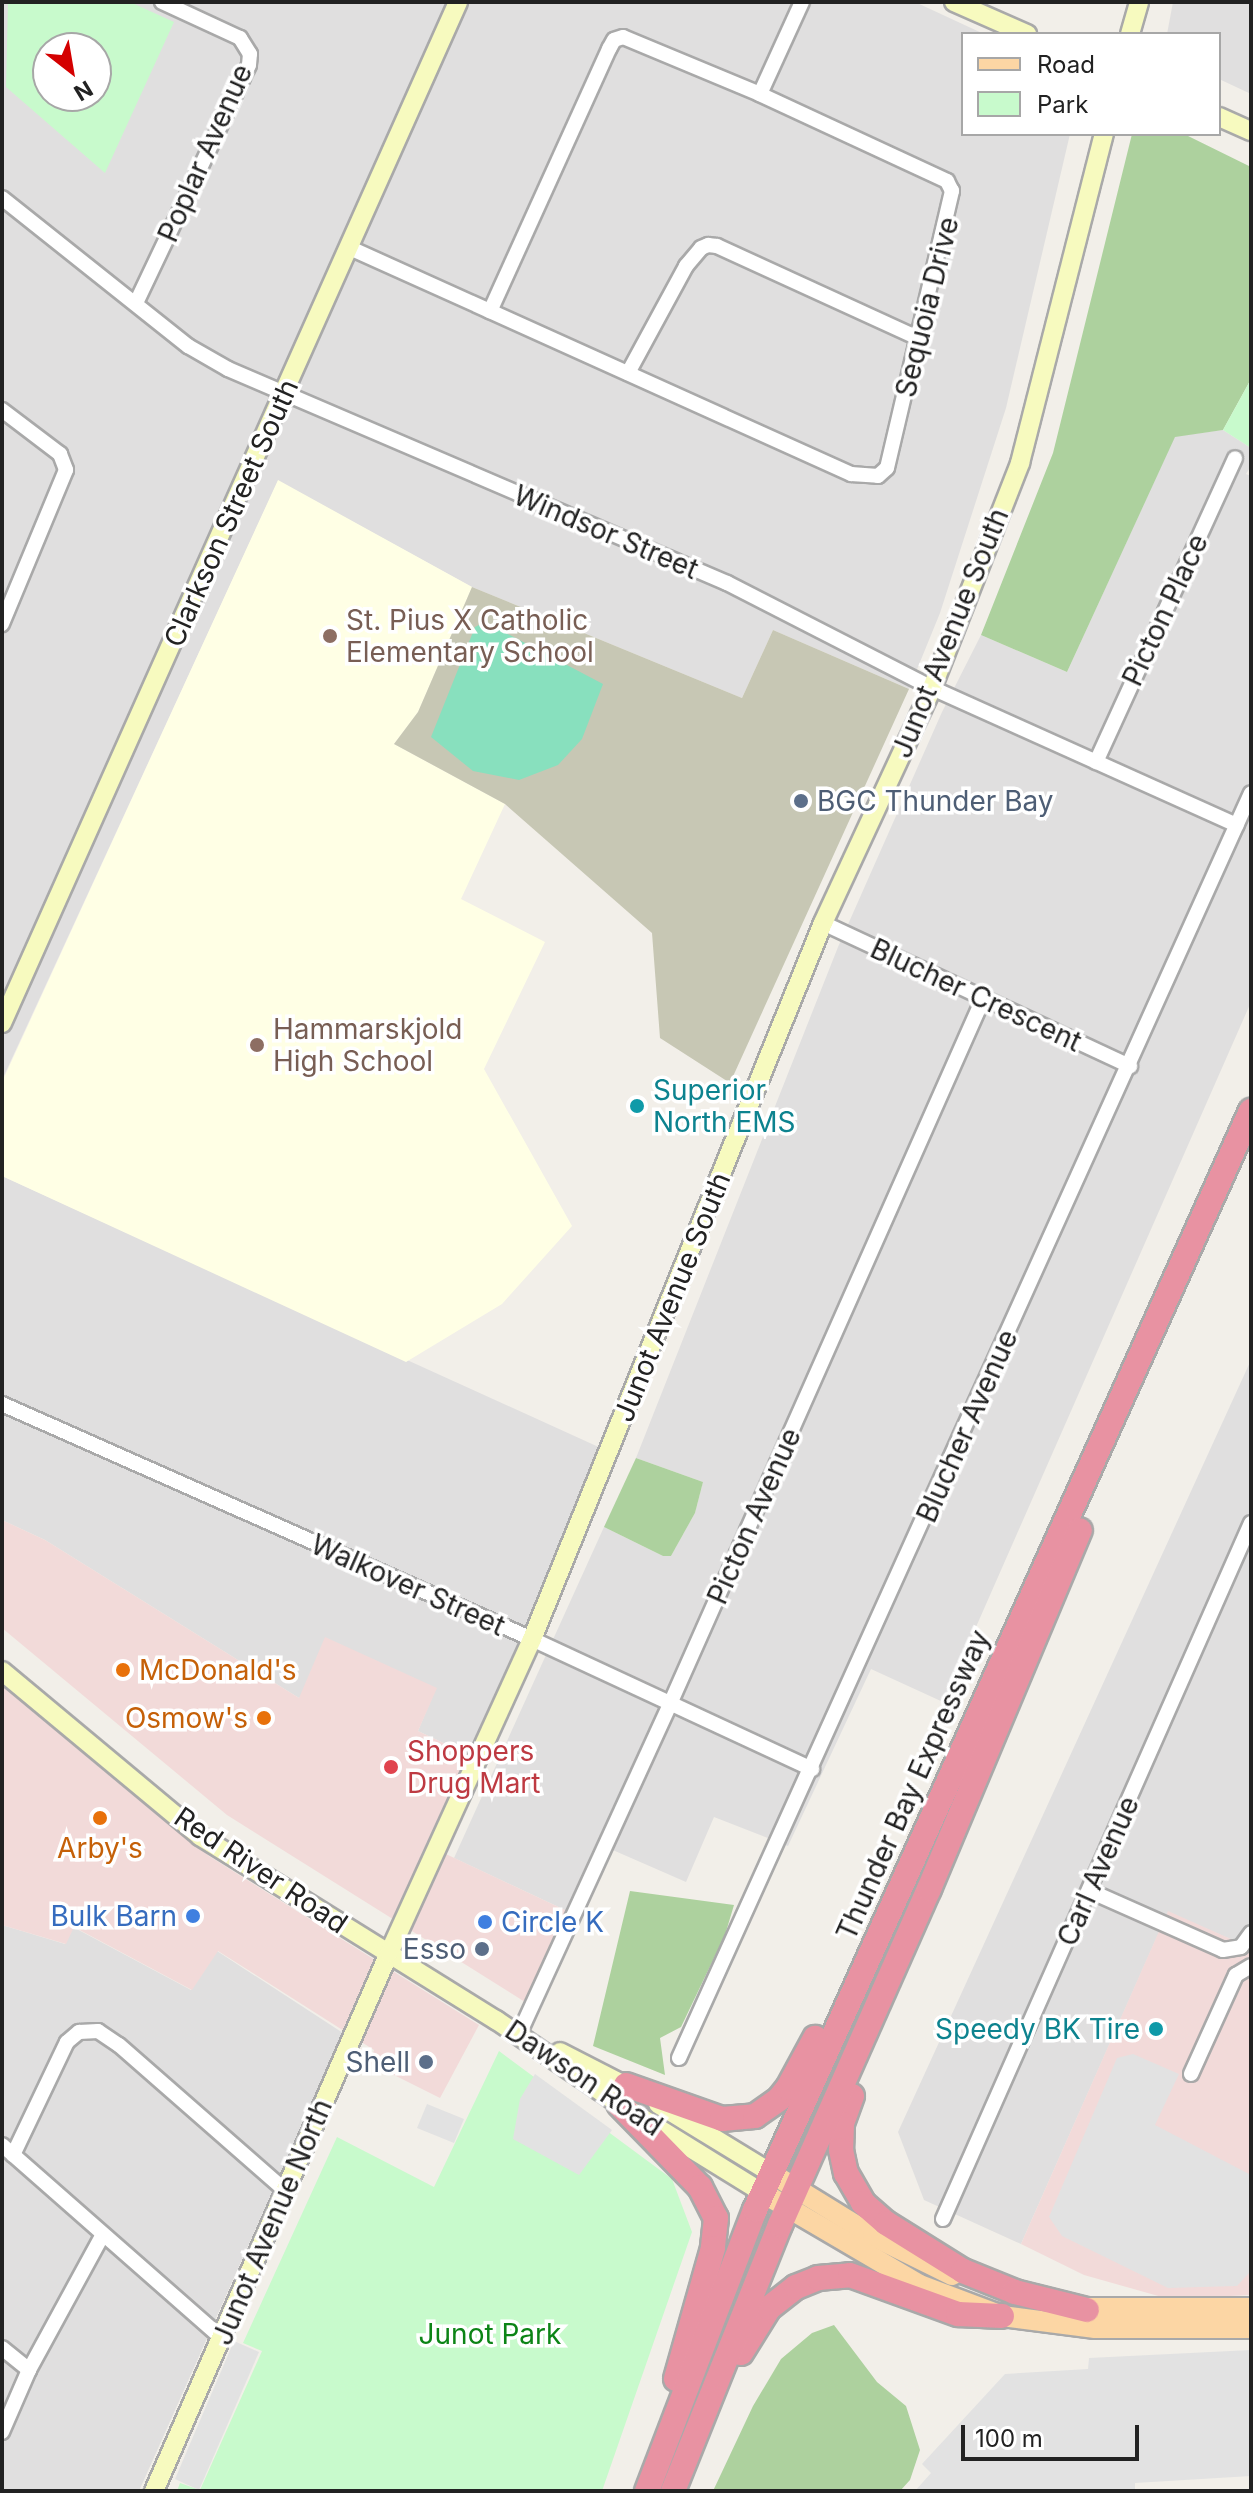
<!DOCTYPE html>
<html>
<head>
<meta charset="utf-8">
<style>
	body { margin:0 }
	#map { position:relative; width:1253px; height:2493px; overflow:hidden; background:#f2efe9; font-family:Inter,sans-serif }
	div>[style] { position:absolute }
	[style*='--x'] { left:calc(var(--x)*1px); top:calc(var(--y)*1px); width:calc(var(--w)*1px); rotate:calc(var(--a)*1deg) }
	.residential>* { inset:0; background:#e0dfdf }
	.commercial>* { inset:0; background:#f2dad9 }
	.education>* { inset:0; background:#ffffe5 }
	.construction>* { inset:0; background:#c7c7b4 }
	.forest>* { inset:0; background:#add19e }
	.park>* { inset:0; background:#c8facc }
	.pitch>* { inset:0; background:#88e0be }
	.parking>* { inset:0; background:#e2e2e2 }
	.roads { filter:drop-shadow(2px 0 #a9a9a9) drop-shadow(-2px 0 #a9a9a9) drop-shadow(0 2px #a9a9a9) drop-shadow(0 -2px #a9a9a9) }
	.street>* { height:14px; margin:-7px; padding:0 7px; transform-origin:7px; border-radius:7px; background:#fff }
	.secondary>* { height:18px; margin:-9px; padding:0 9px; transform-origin:9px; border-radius:9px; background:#f7fabf }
	.primary>* { height:20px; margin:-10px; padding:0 10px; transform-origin:10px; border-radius:10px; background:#fcd6a4 }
	.highway>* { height:24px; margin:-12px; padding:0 12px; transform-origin:12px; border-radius:12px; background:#e892a2 }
	.dots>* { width:22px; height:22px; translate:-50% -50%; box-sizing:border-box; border:4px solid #fff; border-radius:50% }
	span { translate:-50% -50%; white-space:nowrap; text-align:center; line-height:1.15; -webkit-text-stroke:7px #fff; paint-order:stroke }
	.street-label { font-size:28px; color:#222 }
	.education-label { font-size:28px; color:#785e54 }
	.left { translate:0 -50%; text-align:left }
	.service-label { font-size:28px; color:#4e5e75 }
	.right { translate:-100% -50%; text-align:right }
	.culture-label { font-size:28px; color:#0d838f }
	.food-label { font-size:28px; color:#c56008 }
	.health-label { font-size:28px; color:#be3a42 }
	.shop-label { font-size:28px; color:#366cbe }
	.park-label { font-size:28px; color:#0c8416 }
	.frame { position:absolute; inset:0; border:4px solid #222; pointer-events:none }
	.legend { position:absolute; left:961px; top:32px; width:260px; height:104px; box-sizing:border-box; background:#fff; border:2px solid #a7a7a7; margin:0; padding:10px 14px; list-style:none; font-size:24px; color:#222 }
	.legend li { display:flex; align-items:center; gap:16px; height:40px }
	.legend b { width:40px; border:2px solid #a7a7a7 }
	.north { position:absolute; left:32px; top:32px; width:80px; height:80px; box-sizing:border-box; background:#fff; border:2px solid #a7a7a7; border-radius:50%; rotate:149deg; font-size:22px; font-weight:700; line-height:32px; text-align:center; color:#222 }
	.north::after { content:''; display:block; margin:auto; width:28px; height:36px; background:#d40000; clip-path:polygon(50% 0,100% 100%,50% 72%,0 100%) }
	.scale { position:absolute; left:961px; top:2425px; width:178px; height:36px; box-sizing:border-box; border:4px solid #222; border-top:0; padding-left:10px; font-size:24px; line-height:28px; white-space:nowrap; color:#222; -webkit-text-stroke:6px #fff; paint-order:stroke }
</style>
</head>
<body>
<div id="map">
	<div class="residential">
		<div style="clip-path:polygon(evenodd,2px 2px,915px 2px,984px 34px,963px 34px,963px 134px,1070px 134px,1006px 408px,940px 613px,909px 689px,773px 630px,742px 698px,472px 587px,278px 481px,2px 1080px,2px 2px,48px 48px,96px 48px,96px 96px,48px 96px,48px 48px)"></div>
		<div style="clip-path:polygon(1173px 2px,1251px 2px,1251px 94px,1219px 79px,1219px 34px,1167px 34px)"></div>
		<div style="clip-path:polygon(1223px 430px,1251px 448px,1251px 466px,1246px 474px,1251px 476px,1251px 1002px,943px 1702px,871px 1669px,788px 1846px,714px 1817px,686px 1882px,599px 1844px,567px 1911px,454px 1858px,604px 1527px,663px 1556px,671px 1556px,695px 1513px,703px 1482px,636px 1458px,838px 947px,942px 712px,981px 635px,1067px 672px,1175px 436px)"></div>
		<div style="clip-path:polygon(2px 1176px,603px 1449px,471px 1756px,418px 1731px,436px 1688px,299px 1698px,45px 1540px,2px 1520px)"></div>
		<div style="clip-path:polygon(1251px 1360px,1251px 1948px,1168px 1912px,1021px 2244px,924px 2200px,898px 2132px)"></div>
		<div style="clip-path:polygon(2px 1925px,65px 1944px,73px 1927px,191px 1990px,217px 1951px,343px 2033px,139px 2491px,2px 2491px)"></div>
	</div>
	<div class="commercial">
		<div style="clip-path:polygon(2px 1520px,45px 1540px,299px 1698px,325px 1637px,437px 1688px,418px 1731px,471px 1756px,431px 1847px,567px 1911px,525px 2002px,227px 1815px,2px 1628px)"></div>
		<div style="clip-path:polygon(2px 1686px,209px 1856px,479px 2025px,440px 2098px,370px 2063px,374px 2050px,218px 1951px,192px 1990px,74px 1927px,66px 1944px,2px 1925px)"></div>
		<div style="clip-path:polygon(1168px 1911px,1251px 1948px,1251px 2295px,1169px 2299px,1084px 2275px,1021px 2244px)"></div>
	</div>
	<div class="education">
		<div style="clip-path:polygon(278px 480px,472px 587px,418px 712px,394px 744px,505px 804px,461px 899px,545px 942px,484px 1069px,572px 1226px,502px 1304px,406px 1362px,2px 1176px,2px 1082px)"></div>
	</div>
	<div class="construction">
		<div style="clip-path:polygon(472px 587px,742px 698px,773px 630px,909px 689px,730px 1083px,660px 1038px,652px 933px,505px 804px,394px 744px,418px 712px)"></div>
	</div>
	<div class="forest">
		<div style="clip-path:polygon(1132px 134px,1184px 134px,1251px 167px,1251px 379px,1223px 430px,1175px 437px,1067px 672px,981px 635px,1053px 453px)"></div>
		<div style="clip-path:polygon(636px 1458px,703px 1482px,695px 1513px,671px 1556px,663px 1556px,604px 1527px)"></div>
		<div style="clip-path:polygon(630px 1891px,734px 1905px,725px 1935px,681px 2027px,660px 2038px,665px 2075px,593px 2046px)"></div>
		<div style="clip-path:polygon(834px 2325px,877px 2382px,906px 2406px,920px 2450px,910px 2480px,900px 2491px,713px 2491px,753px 2406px,781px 2359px,812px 2333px)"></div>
	</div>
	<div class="park">
		<div style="clip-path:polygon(evenodd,8px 2px,130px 2px,174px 22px,105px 173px,6px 87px,8px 2px,48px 48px,96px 48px,96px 96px,48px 96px,48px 48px)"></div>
		<div style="clip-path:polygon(1251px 379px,1251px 448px,1223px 430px)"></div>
		<div style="clip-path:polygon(499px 2051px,672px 2179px,692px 2232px,602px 2491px,177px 2491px,180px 2483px,200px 2490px,262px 2351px,243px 2343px,337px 2137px,434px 2187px)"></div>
	</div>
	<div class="pitch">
		<div style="clip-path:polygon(485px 622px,603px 684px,582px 739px,558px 765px,519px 780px,473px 771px,431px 737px,475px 627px)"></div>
	</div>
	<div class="parking">
		<div style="clip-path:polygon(1133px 2054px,1179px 2074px,1155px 2125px,1251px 2175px,1251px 2271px,1237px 2286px,1168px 2288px,1062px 2236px,1049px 2217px,1117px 2058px)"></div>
		<div style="clip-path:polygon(535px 2074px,612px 2130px,579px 2175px,513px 2139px,520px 2099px)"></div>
		<div style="clip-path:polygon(427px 2104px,464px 2119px,454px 2143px,417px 2128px)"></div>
		<div style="clip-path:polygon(234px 2341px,259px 2352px,199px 2490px,175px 2479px)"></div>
		<div style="clip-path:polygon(1251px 2350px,1251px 2476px,1135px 2483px,1135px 2491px,915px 2491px,931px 2473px,922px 2464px,1005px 2374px,1088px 2369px,1089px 2358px)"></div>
	</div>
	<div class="roads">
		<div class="street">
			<div style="--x:760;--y:94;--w:101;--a:-65.5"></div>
			<div style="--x:2;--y:198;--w:238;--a:38.5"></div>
			<div style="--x:188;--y:346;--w:46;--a:29.9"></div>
			<div style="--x:228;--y:369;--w:543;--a:23.21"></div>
			<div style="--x:727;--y:583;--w:230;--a:27.1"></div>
			<div style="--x:932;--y:688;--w:334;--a:24.2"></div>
			<div style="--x:350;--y:248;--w:550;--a:24.28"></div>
			<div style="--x:851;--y:474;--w:27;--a:4"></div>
			<div style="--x:878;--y:476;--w:12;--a:-42"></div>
			<div style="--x:887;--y:468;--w:285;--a:-76.8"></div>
			<div style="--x:952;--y:191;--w:11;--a:-117"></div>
			<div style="--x:947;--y:181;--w:206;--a:-155.1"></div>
			<div style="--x:760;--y:94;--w:148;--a:-157.4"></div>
			<div style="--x:623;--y:37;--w:9;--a:162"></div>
			<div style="--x:614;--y:40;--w:10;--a:119"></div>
			<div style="--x:609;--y:49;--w:288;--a:114.4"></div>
			<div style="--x:136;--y:303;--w:263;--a:-64.6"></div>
			<div style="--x:249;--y:65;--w:11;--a:-85"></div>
			<div style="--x:250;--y:54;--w:19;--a:-122"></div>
			<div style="--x:240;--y:38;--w:86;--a:-155.2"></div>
			<div style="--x:628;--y:373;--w:122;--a:-61.5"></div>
			<div style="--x:686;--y:266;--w:23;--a:-50"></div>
			<div style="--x:701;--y:248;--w:8;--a:-23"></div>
			<div style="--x:708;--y:245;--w:9;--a:6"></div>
			<div style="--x:717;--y:246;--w:223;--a:24.6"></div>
			<div style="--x:2;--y:410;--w:73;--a:37.2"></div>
			<div style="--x:60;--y:454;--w:17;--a:69"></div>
			<div style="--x:66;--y:470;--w:167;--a:112.6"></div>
			<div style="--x:1096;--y:762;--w:334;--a:-65.4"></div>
			<div style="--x:823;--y:923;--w:339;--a:25"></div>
			<div style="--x:2;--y:1404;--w:580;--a:23.91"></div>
			<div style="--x:532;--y:1639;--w:309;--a:24.9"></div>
			<div style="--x:1090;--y:1891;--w:145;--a:23.9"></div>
			<div style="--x:1223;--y:1950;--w:18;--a:-9"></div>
			<div style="--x:1241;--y:1947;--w:17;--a:-54"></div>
			<div style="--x:520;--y:2032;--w:361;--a:-65.4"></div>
			<div style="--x:670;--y:1704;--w:771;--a:-66.06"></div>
			<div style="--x:679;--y:2058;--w:1388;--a:-65.67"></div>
			<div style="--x:1191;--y:2074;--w:109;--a:-65.6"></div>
			<div style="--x:1236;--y:1975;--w:17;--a:-31"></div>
			<div style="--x:2;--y:2145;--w:293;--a:41.3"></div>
			<div style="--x:13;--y:2155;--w:125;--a:-64.5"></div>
			<div style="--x:67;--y:2042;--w:16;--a:-40"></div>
			<div style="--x:79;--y:2032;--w:19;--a:-3"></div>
			<div style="--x:98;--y:2031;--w:25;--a:34"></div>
			<div style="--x:119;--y:2045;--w:222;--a:41.2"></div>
			<div style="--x:943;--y:2219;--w:761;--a:-66.13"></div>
			<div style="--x:2;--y:2348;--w:35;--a:39"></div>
			<div style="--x:2;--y:2432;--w:68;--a:-66.5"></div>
			<div style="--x:29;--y:2370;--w:153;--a:-61.4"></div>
		</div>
		<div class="secondary">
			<div style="--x:954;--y:2;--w:80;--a:23.7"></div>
			<div style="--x:1130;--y:34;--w:33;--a:-74"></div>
			<div style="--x:1219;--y:117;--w:35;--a:24"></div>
			<div style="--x:2;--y:1023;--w:1118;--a:-65.93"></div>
			<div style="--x:2;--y:1671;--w:258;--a:39.8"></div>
			<div style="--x:200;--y:1836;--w:349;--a:31.9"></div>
			<div style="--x:496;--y:2020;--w:149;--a:34.3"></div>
			<div style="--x:619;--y:2104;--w:169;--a:31.7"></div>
			<div style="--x:560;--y:2052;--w:85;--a:27.2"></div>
			<div style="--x:658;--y:2104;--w:132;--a:31.4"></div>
			<div style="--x:154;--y:2491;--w:587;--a:-66.4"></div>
			<div style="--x:389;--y:1953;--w:345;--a:-65.5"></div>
			<div style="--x:532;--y:1639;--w:773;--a:-67.88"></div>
			<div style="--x:823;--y:923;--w:259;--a:-65.1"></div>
			<div style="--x:932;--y:688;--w:242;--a:-68.6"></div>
			<div style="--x:1020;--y:463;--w:340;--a:-75.7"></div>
		</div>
		<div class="primary">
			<div style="--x:771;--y:2173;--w:120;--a:31.7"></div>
			<div style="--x:873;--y:2236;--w:88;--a:26.3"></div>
			<div style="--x:763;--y:2193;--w:182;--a:30.4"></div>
			<div style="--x:920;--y:2285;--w:88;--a:20.7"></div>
			<div style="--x:1002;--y:2316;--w:94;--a:7.4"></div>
			<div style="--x:1095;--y:2328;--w:156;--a:0"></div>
			<div style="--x:1071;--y:2308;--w:180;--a:0"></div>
		</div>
		<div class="highway">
			<div style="--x:626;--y:2085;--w:102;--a:19.5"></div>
			<div style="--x:722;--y:2119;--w:33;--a:-5"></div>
			<div style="--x:755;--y:2116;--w:29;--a:-35"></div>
			<div style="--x:779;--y:2099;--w:14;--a:-51"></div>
			<div style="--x:788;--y:2088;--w:57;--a:-61.6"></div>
			<div style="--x:852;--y:2096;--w:30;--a:110"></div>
			<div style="--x:842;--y:2124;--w:26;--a:92"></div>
			<div style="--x:841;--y:2150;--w:24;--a:78"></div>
			<div style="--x:846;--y:2173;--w:34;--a:60"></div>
			<div style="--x:863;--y:2203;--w:30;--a:41"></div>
			<div style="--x:886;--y:2223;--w:91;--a:31.9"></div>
			<div style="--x:963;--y:2271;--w:56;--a:22"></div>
			<div style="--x:1015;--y:2292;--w:74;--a:14"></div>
			<div style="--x:619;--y:2104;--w:116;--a:45.7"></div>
			<div style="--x:700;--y:2187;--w:35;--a:63"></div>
			<div style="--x:716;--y:2218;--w:30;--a:96"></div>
			<div style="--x:713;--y:2248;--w:136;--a:105.8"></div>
			<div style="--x:741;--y:2353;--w:53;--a:-58.1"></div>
			<div style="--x:769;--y:2308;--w:34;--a:-38"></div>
			<div style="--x:796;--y:2287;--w:24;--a:-22"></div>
			<div style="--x:818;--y:2278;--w:32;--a:-5"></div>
			<div style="--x:850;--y:2275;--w:115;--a:19.9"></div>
			<div style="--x:958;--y:2314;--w:44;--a:2.6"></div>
			<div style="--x:647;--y:2491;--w:301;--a:-69"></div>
			<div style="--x:755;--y:2210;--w:1206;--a:-65.71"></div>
			<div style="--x:673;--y:2491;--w:287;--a:-68.1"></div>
			<div style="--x:780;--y:2225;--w:368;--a:-66.1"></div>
			<div style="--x:929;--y:1889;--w:389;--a:-67.2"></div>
		</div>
	</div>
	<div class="dots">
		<div style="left:330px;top:636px;background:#8d6e63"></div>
		<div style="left:801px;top:801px;background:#5c6f8a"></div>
		<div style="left:257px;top:1045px;background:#8d6e63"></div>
		<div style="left:637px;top:1106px;background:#0f9aa8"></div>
		<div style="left:123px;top:1670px;background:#e8710a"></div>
		<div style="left:264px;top:1718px;background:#e8710a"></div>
		<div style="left:391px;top:1767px;background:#e0444e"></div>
		<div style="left:100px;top:1818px;background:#e8710a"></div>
		<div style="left:193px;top:1916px;background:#3f7fe0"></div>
		<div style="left:485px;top:1922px;background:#3f7fe0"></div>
		<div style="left:482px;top:1949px;background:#5c6f8a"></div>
		<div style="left:1156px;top:2029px;background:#0f9aa8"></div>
		<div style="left:426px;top:2062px;background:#5c6f8a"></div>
	</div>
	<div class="street-label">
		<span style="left:205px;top:153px;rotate:-66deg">Poplar Avenue</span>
		<span style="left:927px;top:307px;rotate:-76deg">Sequoia Drive</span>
		<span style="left:231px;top:513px;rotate:-66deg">Clarkson Street South</span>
		<span style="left:606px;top:532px;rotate:23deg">Windsor Street</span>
		<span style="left:1165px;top:610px;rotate:-65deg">Picton Place</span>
		<span style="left:950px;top:633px;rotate:-68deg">Junot Avenue South</span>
		<span style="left:976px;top:995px;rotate:25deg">Blucher Crescent</span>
		<span style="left:672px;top:1297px;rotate:-68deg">Junot Avenue South</span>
		<span style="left:967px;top:1426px;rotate:-66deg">Blucher Avenue</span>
		<span style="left:754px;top:1516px;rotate:-66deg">Picton Avenue</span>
		<span style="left:408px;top:1585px;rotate:24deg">Walkover Street</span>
		<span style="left:913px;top:1785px;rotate:-66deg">Thunder Bay Expressway</span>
		<span style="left:261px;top:1870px;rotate:34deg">Red River Road</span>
		<span style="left:1098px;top:1871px;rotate:-66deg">Carl Avenue</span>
		<span style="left:584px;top:2078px;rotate:34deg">Dawson Road</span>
		<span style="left:272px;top:2222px;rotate:-67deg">Junot Avenue North</span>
	</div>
	<div class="education-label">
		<span class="left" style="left:346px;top:636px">St. Pius X Catholic<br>Elementary School</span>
		<span class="left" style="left:273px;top:1045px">Hammarskjold<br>High School</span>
	</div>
	<div class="service-label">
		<span class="left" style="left:817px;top:801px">BGC Thunder Bay</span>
		<span class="right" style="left:466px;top:1949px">Esso</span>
		<span class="right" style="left:410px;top:2062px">Shell</span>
	</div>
	<div class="culture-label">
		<span class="left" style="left:653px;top:1106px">Superior<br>North EMS</span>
		<span class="right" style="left:1140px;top:2029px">Speedy BK Tire</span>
	</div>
	<div class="food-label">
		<span class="left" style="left:139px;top:1670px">McDonald's</span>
		<span class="right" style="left:248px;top:1718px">Osmow's</span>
		<span style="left:100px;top:1848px">Arby's</span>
	</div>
	<div class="health-label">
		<span class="left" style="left:407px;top:1767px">Shoppers<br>Drug Mart</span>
	</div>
	<div class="shop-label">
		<span class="right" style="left:177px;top:1916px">Bulk Barn</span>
		<span class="left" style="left:501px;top:1922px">Circle K</span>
	</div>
	<div class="park-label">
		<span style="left:490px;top:2334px">Junot Park</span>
	</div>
	<div class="frame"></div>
	<ul class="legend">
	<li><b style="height:10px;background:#fcd6a4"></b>Road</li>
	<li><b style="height:22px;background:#c8facc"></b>Park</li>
	</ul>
	<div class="north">N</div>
	<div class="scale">100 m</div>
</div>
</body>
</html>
